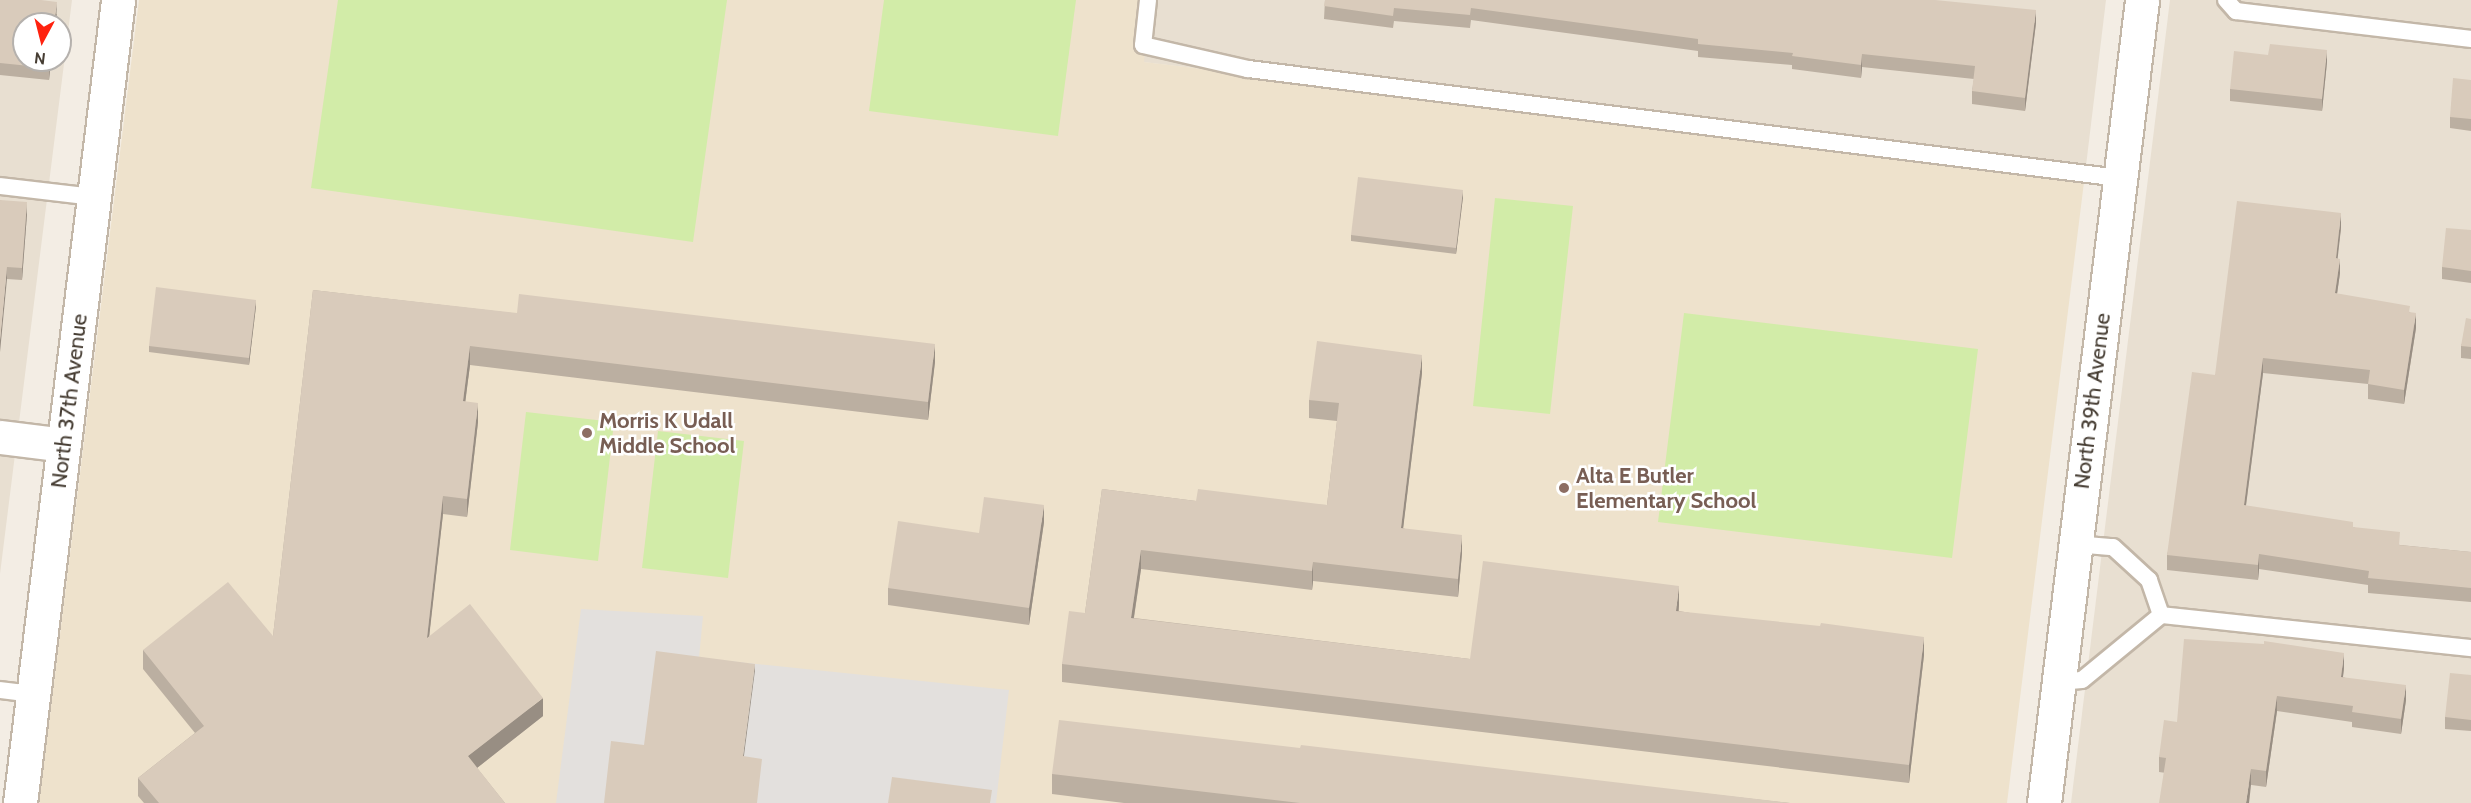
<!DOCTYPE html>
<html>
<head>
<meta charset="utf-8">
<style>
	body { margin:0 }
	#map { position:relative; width:2471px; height:803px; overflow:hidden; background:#f3ede4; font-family:Cabin,sans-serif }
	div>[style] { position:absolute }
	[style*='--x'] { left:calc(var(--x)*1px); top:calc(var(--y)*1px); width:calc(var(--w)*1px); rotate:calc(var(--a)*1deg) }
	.residential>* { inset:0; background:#e8dfd1 }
	.education>* { inset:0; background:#eee2cc }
	.green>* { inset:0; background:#d2eca8 }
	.parking>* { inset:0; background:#e3e0dd }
	.roads { filter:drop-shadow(2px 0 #c3b7a8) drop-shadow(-2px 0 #c3b7a8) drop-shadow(0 2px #c3b7a8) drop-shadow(0 -2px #c3b7a8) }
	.service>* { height:16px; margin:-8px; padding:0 8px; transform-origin:8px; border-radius:8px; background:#fff }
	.minor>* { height:33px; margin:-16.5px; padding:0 16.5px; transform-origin:16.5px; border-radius:16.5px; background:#fff }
	.tertiary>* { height:33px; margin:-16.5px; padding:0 16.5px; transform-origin:16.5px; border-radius:16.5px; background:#fff }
	.wall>* { inset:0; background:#bbafa1 }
	.shaded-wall>* { inset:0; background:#988e83 }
	.building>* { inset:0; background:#d9cbbb }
	.dots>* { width:16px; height:16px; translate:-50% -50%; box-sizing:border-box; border:3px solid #fff; border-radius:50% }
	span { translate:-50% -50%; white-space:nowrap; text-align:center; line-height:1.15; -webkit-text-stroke:5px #fff; paint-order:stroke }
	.street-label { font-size:22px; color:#463d33 }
	.education-label { font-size:22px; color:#785e54; font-weight:700 }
	.left { translate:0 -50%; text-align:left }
	.north { position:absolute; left:12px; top:12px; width:60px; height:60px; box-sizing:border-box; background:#fff; border:2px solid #b5b1ad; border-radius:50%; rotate:187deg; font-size:16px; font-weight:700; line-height:24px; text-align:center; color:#463d33 }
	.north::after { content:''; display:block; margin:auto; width:21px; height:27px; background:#ff220f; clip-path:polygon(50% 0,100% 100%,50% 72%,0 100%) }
</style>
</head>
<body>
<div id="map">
	<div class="residential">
		<div style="clip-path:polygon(evenodd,0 0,72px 0,0 574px,0 0,24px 24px,60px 24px,60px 60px,24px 60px,24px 24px)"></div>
		<div style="clip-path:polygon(1150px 0,2106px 0,2085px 174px,1143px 62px)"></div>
		<div style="clip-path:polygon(2170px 0,2471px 0,2471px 803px,2071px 803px)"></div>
	</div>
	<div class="education">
		<div style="clip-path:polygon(139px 0,1150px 0,1144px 62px,2085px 174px,2007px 803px,39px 803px)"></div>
	</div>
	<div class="green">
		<div style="clip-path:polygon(338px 0,727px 0,693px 242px,311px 188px)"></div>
		<div style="clip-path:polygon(884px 0,1076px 0,1058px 136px,869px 111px)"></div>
		<div style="clip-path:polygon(1495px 198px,1573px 206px,1550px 414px,1473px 406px)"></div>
		<div style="clip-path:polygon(1684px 313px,1978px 349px,1952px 558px,1658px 522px)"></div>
		<div style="clip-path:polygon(526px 412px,614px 422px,598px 561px,510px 550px)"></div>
		<div style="clip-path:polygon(658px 431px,744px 441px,728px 578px,642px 568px)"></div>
	</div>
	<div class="parking">
		<div style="clip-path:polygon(581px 609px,703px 616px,699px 658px,1009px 690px,996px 803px,556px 803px)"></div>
	</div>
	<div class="roads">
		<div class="service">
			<div style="--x:1148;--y:0;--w:45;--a:96.3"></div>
			<div style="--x:1143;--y:45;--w:108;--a:12.9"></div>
			<div style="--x:1248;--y:69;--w:879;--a:7.13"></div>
			<div style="--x:2226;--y:0;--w:15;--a:48"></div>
			<div style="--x:2236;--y:11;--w:237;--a:6.8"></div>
			<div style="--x:0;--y:186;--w:95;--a:6.7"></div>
			<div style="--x:2075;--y:544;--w:38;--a:5"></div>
			<div style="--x:2113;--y:547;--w:49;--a:42.5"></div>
			<div style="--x:2149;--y:580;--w:37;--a:71"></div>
			<div style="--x:2058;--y:682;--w:24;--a:-5"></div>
			<div style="--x:2082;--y:680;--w:102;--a:-39.4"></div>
			<div style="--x:2161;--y:615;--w:312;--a:6.1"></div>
			<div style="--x:0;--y:690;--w:33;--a:7"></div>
		</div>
		<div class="minor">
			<div style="--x:0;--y:437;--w:64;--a:7.1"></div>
			<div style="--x:20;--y:803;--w:809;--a:-83.04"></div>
		</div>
		<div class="tertiary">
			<div style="--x:2044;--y:803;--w:809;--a:-83.04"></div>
		</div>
	</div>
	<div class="wall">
		<div style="clip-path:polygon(0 0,57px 14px,56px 24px,24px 24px,24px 60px,51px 60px,49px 80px,0 75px)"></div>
		<div style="clip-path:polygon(1325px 0,2036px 23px,2025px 111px,1972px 104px,1972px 91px,1974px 79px,1862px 67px,1861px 78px,1792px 69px,1792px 65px,1698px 57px,1698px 51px,1471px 20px,1470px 28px,1394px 21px,1393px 28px,1324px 19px)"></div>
		<div style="clip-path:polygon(2327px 62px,2322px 111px,2230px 101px,2230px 89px)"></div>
		<div style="clip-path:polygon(2471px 80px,2471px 131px,2450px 128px,2450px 117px)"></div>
		<div style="clip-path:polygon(1463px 197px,1456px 254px,1351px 241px,1351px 235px)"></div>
		<div style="clip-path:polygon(0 200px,27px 214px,22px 280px,7px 279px)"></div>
		<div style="clip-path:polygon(2341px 228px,2337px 258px,2340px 273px,2337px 294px,2410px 312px,2416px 328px,2404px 404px,2368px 399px,2368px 384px,2263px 373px,2246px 506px,2353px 527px,2400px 545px,2471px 552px,2471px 602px,2368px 593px,2368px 585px,2259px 569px,2258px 580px,2167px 570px,2167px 555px,2215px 375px)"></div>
		<div style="clip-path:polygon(2471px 230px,2471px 283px,2442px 279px,2442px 267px)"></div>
		<div style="clip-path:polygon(313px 290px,935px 362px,928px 420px,470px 365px,465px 402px,478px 422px,467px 517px,443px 514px,429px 636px,543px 716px,477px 768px,505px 803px,144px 803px,138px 796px,138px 778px,195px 733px,143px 669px,143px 650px,273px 636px)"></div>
		<div style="clip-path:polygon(256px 306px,249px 365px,149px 352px,149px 346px)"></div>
		<div style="clip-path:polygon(2471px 319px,2471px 359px,2461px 358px,2461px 346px)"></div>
		<div style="clip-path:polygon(1422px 373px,1403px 528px,1462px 553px,1458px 597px,1313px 581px,1312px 590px,1141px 569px,1134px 618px,1470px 659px,1679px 605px,1679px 611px,1924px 655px,1909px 783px,1062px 682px,1062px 664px,1085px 613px,1102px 489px,1196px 501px,1327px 505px,1337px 421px,1309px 418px,1309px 400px)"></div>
		<div style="clip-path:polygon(1044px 522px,1029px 625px,888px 605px,888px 588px,979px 533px)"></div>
		<div style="clip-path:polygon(2344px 668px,2343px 677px,2406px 700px,2401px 734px,2352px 727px,2352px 722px,2277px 711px,2266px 787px,2159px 772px,2159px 757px,2177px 722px)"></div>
		<div style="clip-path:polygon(2471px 675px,2471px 731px,2445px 729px,2445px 717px)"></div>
		<div style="clip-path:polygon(1300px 748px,1790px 803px,1124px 803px,1052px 794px,1052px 774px)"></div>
	</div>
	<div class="shaded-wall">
		<div style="clip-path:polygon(57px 2px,56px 24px,54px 24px)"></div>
		<div style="clip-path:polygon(2036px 10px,2036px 23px,2025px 111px,2025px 98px)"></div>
		<div style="clip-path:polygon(2327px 50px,2327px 62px,2322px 111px,2322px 99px)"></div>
		<div style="clip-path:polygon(1862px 54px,1862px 67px,1861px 78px,1861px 65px)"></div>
		<div style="clip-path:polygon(50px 60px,51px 60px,49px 80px,49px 68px)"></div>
		<div style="clip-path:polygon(1463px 190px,1463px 197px,1456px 254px,1456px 248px)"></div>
		<div style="clip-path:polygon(27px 202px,27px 214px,22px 280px,22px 268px)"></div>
		<div style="clip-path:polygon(2341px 213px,2341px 228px,2336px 273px,2336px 258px)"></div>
		<div style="clip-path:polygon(2340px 259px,2340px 273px,2335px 308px,2335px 293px)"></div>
		<div style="clip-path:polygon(7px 267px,7px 279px,0 352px,0 340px)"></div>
		<div style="clip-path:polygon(256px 300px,256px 306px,249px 365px,249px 358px)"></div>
		<div style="clip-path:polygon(2416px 313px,2416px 328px,2404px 404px,2404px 390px)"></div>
		<div style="clip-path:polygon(935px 344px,935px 362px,928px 420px,928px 402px)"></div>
		<div style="clip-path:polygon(470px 346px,470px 365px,463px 420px,463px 401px)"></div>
		<div style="clip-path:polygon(1422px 355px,1422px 373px,1401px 546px,1401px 528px)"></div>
		<div style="clip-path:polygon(2263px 358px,2263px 373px,2244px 520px,2244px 505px)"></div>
		<div style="clip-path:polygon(478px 403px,478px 422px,467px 517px,467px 499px)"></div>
		<div style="clip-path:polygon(443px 496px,443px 514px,427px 656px,427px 638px)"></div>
		<div style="clip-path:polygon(1044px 505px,1044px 522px,1029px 625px,1029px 608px)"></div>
		<div style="clip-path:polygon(1462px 535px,1462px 553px,1458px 597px,1458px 579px)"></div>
		<div style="clip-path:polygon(1141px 550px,1141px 569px,1131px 636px,1131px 618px)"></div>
		<div style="clip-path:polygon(2259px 554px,2259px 569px,2258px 580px,2258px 565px)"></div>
		<div style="clip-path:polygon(1313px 562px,1313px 581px,1312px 590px,1312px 571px)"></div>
		<div style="clip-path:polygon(1679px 586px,1679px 605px,1676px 629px,1676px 611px)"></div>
		<div style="clip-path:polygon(1924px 637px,1924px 655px,1909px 783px,1909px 765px)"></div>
		<div style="clip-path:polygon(2344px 653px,2344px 668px,2341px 692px,2341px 677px)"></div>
		<div style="clip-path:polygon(755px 664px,755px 670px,743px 763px,743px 756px)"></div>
		<div style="clip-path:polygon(2406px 685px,2406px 700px,2401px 734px,2401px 719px)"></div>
		<div style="clip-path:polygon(2277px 696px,2277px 711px,2266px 787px,2266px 771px)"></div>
		<div style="clip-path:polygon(543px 698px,543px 716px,468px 775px,468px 756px)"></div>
		<div style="clip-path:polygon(2251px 769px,2251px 785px,2249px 803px,2246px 803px)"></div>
	</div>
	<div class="building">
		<div style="clip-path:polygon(0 0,41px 0,57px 2px,54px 24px,24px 24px,24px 60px,50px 60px,49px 68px,0 63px)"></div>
		<div style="clip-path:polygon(1325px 0,1935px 0,2036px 10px,2025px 98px,1972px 91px,1975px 66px,1862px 54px,1861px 65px,1792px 56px,1793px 53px,1698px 44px,1698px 39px,1471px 8px,1470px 15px,1394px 8px,1393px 16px,1324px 6px)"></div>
		<div style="clip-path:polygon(2270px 44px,2327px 50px,2322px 99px,2230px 89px,2234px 51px,2268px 55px)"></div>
		<div style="clip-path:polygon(2453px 78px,2471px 80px,2471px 119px,2450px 117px)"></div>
		<div style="clip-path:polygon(1358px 177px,1463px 190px,1456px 248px,1351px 235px)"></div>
		<div style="clip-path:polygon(0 200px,27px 202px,22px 268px,7px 267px,0 340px)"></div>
		<div style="clip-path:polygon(2237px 201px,2341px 213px,2336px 258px,2340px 259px,2335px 293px,2410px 306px,2409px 312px,2416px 313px,2404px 390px,2368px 384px,2370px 370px,2263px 358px,2244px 505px,2353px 522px,2353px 527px,2400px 532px,2399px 545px,2471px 552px,2471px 588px,2368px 578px,2369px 571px,2259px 554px,2258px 565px,2167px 555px,2192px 372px,2215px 375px)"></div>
		<div style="clip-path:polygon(2446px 228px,2471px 230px,2471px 271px,2442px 267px)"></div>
		<div style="clip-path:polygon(156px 287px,256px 300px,249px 358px,149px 346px)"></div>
		<div style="clip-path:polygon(313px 290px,517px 313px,519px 294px,935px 344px,928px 402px,470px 346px,463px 401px,478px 403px,467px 499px,443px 496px,427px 638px,470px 604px,543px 698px,468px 756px,505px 803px,159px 803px,138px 778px,204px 726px,143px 650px,228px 582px,273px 636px)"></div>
		<div style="clip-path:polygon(2466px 318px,2471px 319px,2471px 347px,2461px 346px)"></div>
		<div style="clip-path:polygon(1317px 341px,1422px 355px,1401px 528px,1462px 535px,1458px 579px,1313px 562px,1312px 571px,1141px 550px,1131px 618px,1470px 659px,1483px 561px,1679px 586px,1676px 611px,1820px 626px,1821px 623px,1924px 637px,1909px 765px,1062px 664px,1069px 611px,1085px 613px,1102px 489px,1196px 501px,1198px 489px,1327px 505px,1339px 403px,1309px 400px)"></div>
		<div style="clip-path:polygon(984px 497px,1044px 505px,1029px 608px,888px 588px,898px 521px,979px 533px)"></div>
		<div style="clip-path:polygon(2184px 639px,2264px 644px,2264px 641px,2344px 653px,2341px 677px,2406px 685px,2401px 719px,2352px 712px,2353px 706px,2277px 696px,2266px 771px,2251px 769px,2246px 803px,2159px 803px,2166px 758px,2159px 757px,2164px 720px,2177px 722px)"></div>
		<div style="clip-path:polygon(656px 651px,755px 664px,743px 756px,762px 759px,757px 803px,604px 803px,611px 741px,644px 745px)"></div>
		<div style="clip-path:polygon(2450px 673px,2471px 675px,2471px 720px,2445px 717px)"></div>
		<div style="clip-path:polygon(1059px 720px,1300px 748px,1301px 745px,1790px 803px,1300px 803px,1052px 774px)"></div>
		<div style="clip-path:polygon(892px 777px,992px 790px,990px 803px,888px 803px)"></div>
	</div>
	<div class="dots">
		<div style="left:587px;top:433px;background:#8d6e63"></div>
		<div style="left:1564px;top:488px;background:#8d6e63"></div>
	</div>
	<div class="street-label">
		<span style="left:69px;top:401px;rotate:-83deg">North 37th Avenue</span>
		<span style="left:2092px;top:401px;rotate:-83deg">North 39th Avenue</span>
	</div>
	<div class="education-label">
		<span class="left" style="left:599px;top:433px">Morris K Udall<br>Middle School</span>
		<span class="left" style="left:1576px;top:488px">Alta E Butler<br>Elementary School</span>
	</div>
	<div class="north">N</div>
</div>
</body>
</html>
